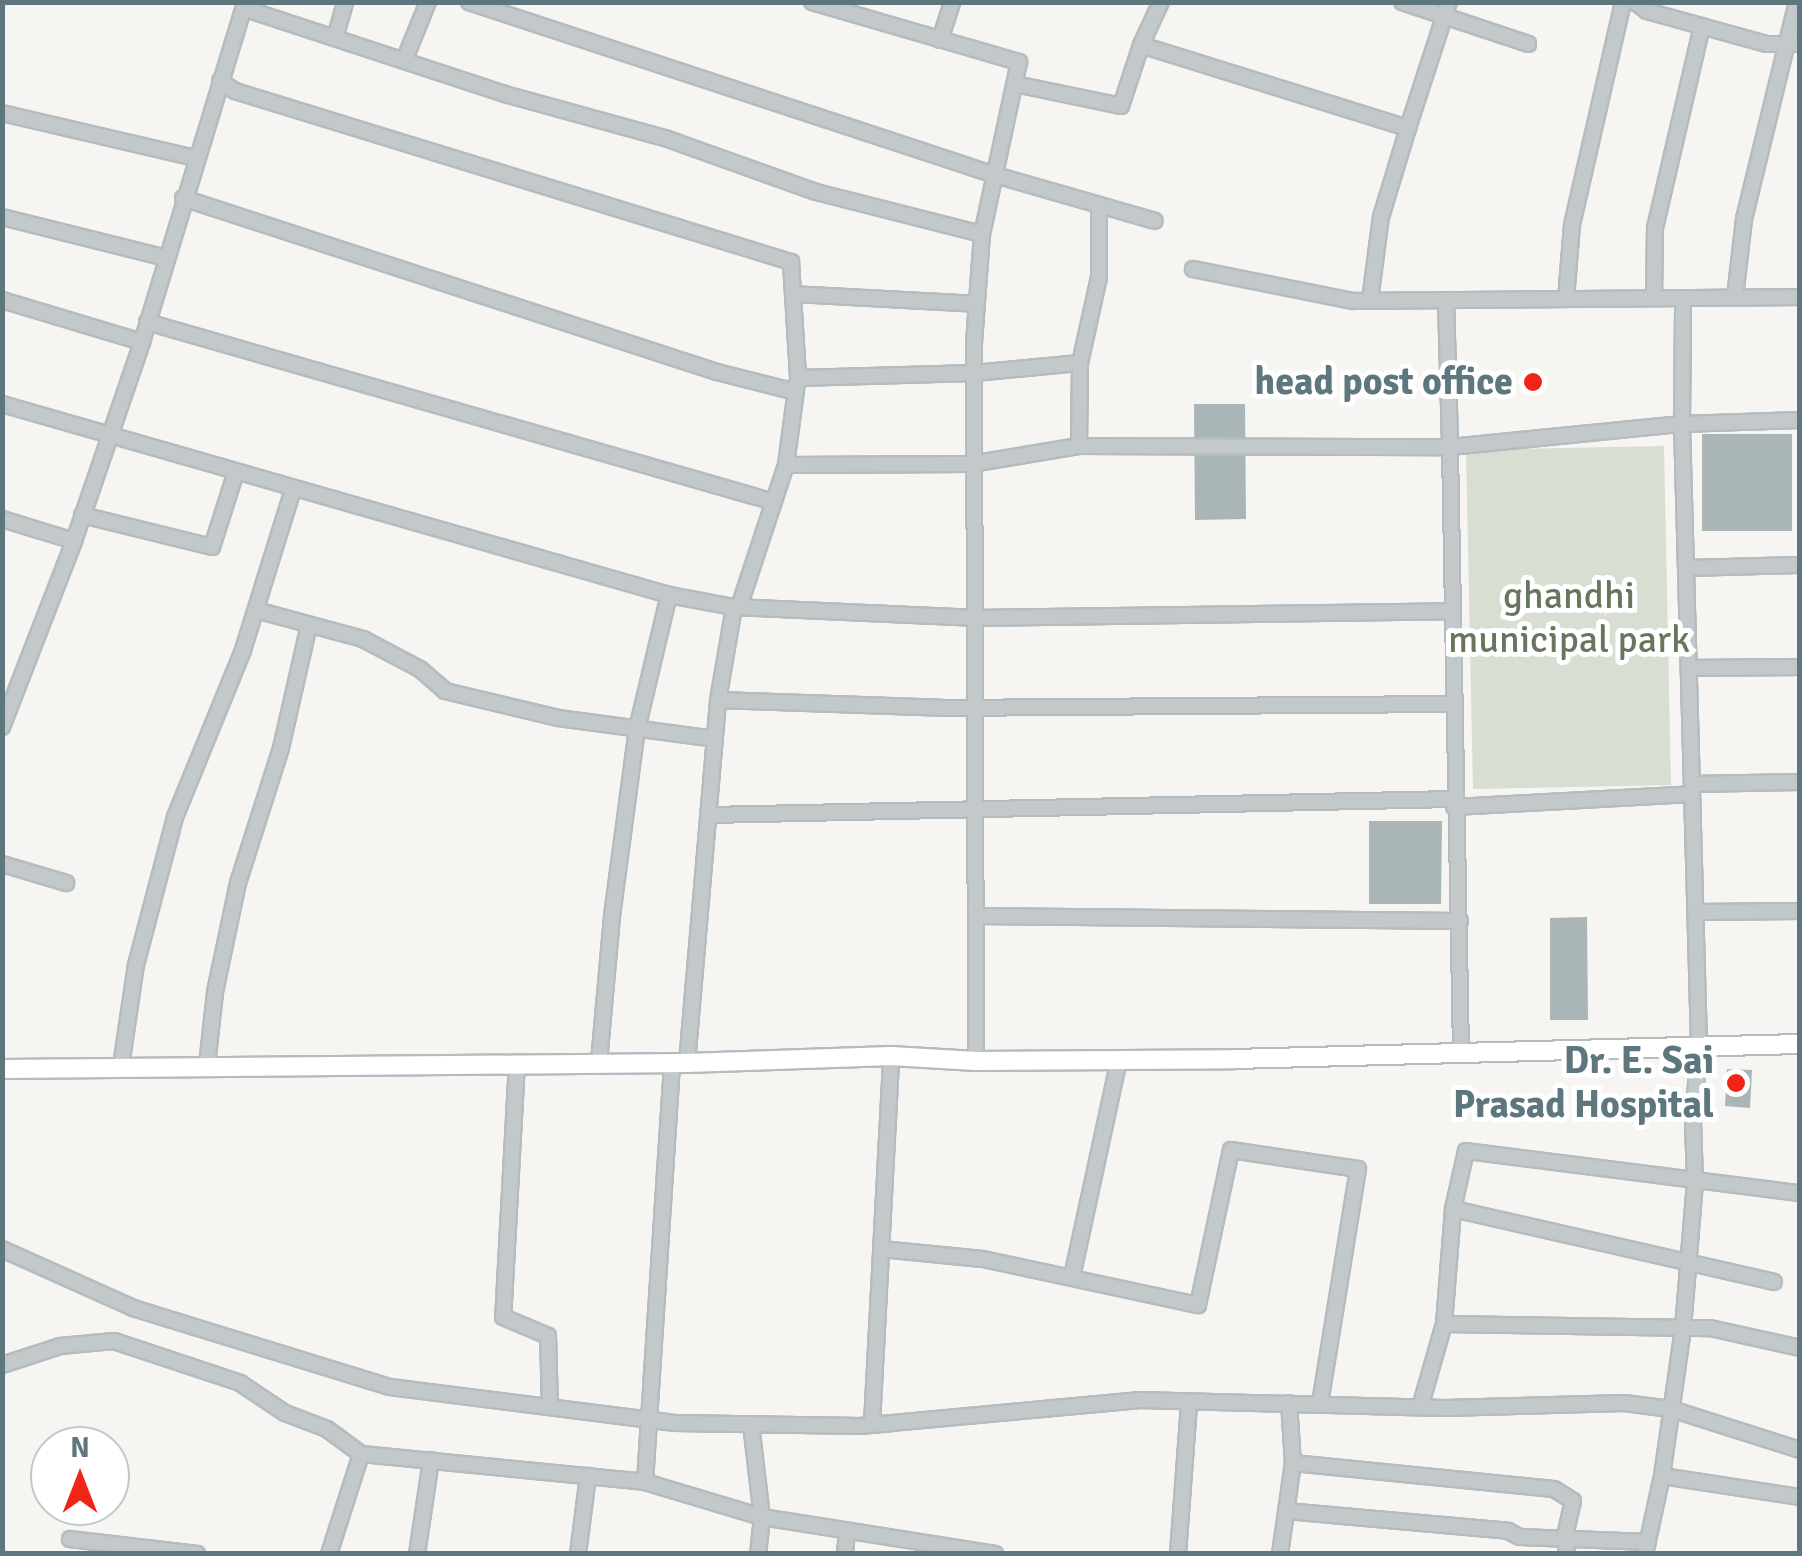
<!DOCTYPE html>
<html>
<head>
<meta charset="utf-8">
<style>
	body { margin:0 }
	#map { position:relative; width:1802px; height:1556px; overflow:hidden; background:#f6f5f2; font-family:Signika,sans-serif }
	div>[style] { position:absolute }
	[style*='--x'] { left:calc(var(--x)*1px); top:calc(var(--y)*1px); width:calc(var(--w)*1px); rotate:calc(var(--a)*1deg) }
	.green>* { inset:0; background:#d8ded2 }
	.building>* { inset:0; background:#a9b5b7 }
	.roads { filter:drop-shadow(2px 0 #b5bcbf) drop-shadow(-2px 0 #b5bcbf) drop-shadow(0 2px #b5bcbf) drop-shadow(0 -2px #b5bcbf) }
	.street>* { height:14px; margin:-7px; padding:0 7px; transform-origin:7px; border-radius:7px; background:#c3c8ca }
	.secondary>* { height:18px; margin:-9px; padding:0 9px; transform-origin:9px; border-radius:9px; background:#fff }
	.dots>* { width:28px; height:28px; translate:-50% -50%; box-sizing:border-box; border:5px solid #fff; border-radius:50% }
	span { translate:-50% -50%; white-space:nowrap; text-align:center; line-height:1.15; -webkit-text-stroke:10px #fff; paint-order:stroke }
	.poi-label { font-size:38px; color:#5e777f; font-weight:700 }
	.right { translate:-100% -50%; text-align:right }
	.park-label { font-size:38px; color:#66775e }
	.frame { position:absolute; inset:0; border:5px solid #5e777f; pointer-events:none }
	.north { position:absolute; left:30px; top:1426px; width:100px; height:100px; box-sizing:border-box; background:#fff; border:2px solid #bfc9cc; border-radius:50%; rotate:0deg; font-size:28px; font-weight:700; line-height:40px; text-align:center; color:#5e777f }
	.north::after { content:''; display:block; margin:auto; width:35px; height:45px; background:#f12517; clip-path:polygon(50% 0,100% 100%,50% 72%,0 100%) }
</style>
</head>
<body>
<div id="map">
	<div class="green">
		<div style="clip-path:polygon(1664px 446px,1671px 785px,1473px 789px,1466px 450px)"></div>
	</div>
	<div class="building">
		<div style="clip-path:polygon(1194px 404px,1245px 404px,1246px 519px,1195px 520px)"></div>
		<div style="clip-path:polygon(1702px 434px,1792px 434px,1792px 531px,1702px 531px)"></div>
		<div style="clip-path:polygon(1369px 821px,1442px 821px,1441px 904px,1369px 904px)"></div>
		<div style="clip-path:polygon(1587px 917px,1588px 1020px,1550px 1020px,1550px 918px)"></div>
		<div style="clip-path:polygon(1727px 1069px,1752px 1070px,1750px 1108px,1725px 1106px)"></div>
	</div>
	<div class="roads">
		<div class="street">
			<div style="--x:469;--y:2;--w:554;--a:18.21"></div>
			<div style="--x:995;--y:175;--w:166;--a:16"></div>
			<div style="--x:812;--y:2;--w:216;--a:16.2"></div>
			<div style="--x:1019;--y:62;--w:176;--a:102.1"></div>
			<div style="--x:982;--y:234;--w:110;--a:94.2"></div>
			<div style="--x:974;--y:344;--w:717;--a:89.84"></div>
			<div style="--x:1402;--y:2;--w:133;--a:18.4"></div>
			<div style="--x:1635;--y:2;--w:15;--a:37"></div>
			<div style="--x:1647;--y:11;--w:123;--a:15.5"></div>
			<div style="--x:1766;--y:44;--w:34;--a:0"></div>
			<div style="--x:243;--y:8;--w:276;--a:18.2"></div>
			<div style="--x:505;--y:94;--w:166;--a:15.4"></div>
			<div style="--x:665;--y:138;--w:160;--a:19.7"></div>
			<div style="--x:816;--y:192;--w:171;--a:14.2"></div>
			<div style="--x:335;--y:38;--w:37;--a:-74"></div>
			<div style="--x:940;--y:40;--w:40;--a:-72"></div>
			<div style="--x:1141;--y:45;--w:47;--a:-65.1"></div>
			<div style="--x:404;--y:61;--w:64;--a:-67.9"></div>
			<div style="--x:220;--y:81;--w:18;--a:34"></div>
			<div style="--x:235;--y:91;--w:582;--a:17.1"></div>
			<div style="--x:791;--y:262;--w:116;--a:86.5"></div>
			<div style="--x:798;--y:378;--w:176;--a:-1.6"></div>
			<div style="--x:974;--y:373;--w:106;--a:-5.4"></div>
			<div style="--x:1015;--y:84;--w:108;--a:11.7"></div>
			<div style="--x:1121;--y:106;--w:64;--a:-71.8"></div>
			<div style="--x:1141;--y:45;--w:280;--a:17.3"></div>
			<div style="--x:1408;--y:128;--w:133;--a:-72"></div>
			<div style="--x:2;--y:113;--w:198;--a:13.1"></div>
			<div style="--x:183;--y:198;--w:562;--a:18.05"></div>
			<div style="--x:717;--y:372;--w:81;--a:14.2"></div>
			<div style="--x:2;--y:217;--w:169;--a:14"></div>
			<div style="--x:1193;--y:269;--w:163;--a:11.3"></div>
			<div style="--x:1353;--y:301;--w:447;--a:-0.5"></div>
			<div style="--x:793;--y:294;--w:184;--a:3.1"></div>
			<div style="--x:1735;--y:297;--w:79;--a:-83.4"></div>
			<div style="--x:1744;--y:219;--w:223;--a:-76.3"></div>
			<div style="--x:1654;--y:298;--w:70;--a:-89.2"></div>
			<div style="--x:1655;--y:228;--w:207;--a:-76.9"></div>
			<div style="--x:1566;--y:299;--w:74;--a:-85.4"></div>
			<div style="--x:1572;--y:225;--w:229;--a:-77.1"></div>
			<div style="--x:2;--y:300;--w:146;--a:16.7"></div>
			<div style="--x:1370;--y:300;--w:84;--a:-82.5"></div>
			<div style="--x:1381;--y:217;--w:93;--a:-73.1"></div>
			<div style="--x:1446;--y:300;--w:147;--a:88.4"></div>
			<div style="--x:1450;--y:447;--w:233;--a:-5.7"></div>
			<div style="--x:1682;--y:424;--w:118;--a:-1.9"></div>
			<div style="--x:147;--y:322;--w:652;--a:16.02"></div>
			<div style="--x:2;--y:404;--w:694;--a:15.98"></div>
			<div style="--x:669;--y:595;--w:66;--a:10.5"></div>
			<div style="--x:734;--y:607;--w:239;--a:2.6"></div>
			<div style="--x:973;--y:618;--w:479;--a:-0.8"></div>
			<div style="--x:1079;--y:446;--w:83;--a:-89.3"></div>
			<div style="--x:1080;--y:363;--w:88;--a:-77.5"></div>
			<div style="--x:1099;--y:277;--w:72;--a:-90"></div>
			<div style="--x:786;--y:465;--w:185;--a:-0.3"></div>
			<div style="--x:971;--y:464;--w:109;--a:-9.5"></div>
			<div style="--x:1079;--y:446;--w:371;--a:0.2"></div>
			<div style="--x:1450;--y:447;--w:608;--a:88.96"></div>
			<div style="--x:82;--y:515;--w:134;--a:13.8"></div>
			<div style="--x:212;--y:547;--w:79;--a:-72.3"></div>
			<div style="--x:2;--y:519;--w:75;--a:17"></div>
			<div style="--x:1686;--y:568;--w:114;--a:-1.5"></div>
			<div style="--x:740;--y:604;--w:146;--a:-71.7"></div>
			<div style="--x:786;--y:465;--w:83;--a:-82.4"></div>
			<div style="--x:256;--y:610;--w:111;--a:15.2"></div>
			<div style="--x:363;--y:639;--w:64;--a:27.8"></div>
			<div style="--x:420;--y:669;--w:33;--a:41"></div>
			<div style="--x:445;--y:691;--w:116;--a:13.4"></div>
			<div style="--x:558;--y:718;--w:158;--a:7.6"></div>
			<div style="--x:1689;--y:668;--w:111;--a:-0.5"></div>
			<div style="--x:718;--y:700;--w:224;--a:2"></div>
			<div style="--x:942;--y:708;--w:511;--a:-0.45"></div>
			<div style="--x:2;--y:727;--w:199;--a:-68.8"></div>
			<div style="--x:74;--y:541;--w:210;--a:-71.1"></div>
			<div style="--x:142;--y:342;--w:354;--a:-73.1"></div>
			<div style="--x:1692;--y:784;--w:108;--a:-1.1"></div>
			<div style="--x:1454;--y:807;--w:238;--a:-3.1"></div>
			<div style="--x:709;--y:815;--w:745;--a:-1.23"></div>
			<div style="--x:2;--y:864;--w:67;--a:16.5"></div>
			<div style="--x:1696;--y:912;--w:104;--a:-0.6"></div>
			<div style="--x:976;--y:916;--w:484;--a:0.6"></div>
			<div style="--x:517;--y:1062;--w:255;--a:93.1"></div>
			<div style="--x:503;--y:1317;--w:49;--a:22.9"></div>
			<div style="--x:548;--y:1336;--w:71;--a:88.4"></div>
			<div style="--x:599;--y:1062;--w:147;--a:-84.9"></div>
			<div style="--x:612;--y:916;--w:189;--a:-82.4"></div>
			<div style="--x:637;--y:729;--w:138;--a:-76.6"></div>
			<div style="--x:687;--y:1063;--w:364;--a:-85.1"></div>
			<div style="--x:718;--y:700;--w:94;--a:-80.2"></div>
			<div style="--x:207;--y:1065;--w:73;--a:-83.7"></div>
			<div style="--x:215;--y:992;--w:111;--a:-78.1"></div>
			<div style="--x:238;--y:883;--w:142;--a:-72.3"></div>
			<div style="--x:281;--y:748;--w:126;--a:-77.2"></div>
			<div style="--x:121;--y:1066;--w:102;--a:-81.6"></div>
			<div style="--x:136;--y:965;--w:153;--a:-75.2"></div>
			<div style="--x:175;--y:817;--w:180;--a:-67.8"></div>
			<div style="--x:243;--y:650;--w:169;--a:-72.7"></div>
			<div style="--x:1453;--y:1209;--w:329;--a:12.8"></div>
			<div style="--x:2;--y:1249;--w:144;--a:24.2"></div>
			<div style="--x:133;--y:1308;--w:269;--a:17.1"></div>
			<div style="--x:390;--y:1387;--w:287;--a:7.2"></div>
			<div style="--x:675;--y:1423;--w:185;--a:0.9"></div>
			<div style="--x:860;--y:1426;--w:279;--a:-5.3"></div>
			<div style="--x:1138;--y:1400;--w:308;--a:1.5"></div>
			<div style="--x:1446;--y:1408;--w:178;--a:-1.6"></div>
			<div style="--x:1624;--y:1403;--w:47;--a:7.3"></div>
			<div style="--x:1671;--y:1409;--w:135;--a:17.6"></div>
			<div style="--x:881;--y:1249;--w:102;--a:5.6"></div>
			<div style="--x:983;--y:1259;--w:220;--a:12.1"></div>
			<div style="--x:1198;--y:1305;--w:158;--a:-78"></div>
			<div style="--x:1231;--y:1150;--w:128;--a:8.5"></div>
			<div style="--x:1358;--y:1169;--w:237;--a:99.2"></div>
			<div style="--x:1072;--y:1277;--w:222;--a:-77.8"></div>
			<div style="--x:1444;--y:1324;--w:115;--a:-85.5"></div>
			<div style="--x:1453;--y:1209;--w:59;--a:-77.4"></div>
			<div style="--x:1466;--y:1151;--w:337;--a:7.2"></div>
			<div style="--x:2;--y:1365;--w:61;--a:-18.1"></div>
			<div style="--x:60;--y:1346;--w:54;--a:-5.3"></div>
			<div style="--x:114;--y:1341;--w:133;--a:18.4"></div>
			<div style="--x:240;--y:1383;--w:54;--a:33.7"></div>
			<div style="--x:285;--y:1413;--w:45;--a:20.9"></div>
			<div style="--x:327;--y:1429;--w:42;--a:36.3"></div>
			<div style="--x:361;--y:1454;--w:105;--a:107.7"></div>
			<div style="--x:1421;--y:1404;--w:83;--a:-74"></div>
			<div style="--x:1444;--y:1324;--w:266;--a:0.9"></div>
			<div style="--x:1710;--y:1328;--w:92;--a:12.5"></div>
			<div style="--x:751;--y:1424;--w:94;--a:83.3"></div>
			<div style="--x:762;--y:1517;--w:37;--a:96"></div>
			<div style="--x:872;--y:1424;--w:368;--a:-87"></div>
			<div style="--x:361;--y:1454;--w:285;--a:5.6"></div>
			<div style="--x:645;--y:1482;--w:122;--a:16.7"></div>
			<div style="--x:762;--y:1517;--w:236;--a:9"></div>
			<div style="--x:1293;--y:1463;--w:262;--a:5.7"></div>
			<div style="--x:1554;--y:1489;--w:22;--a:32"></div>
			<div style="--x:1573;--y:1501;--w:37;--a:103"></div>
			<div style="--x:1565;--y:1537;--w:17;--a:83"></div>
			<div style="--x:1662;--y:1476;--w:140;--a:8.7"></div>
			<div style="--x:645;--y:1482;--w:420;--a:-86.3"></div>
			<div style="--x:1286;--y:1511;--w:223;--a:5.1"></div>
			<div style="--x:1508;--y:1531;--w:13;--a:27"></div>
			<div style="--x:1520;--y:1537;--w:128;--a:2.2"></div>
			<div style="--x:70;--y:1539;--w:128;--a:6.7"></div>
			<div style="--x:417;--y:1554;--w:95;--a:-81.5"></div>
			<div style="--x:578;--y:1554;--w:79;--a:-82.7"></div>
			<div style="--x:845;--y:1554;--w:23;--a:-85"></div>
			<div style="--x:1178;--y:1554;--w:151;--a:-85.8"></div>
			<div style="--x:1280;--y:1554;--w:92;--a:-81.9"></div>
			<div style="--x:1293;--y:1463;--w:60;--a:-93.8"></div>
			<div style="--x:1645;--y:1554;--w:80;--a:-77.7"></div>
			<div style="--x:1662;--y:1476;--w:149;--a:-81.9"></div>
			<div style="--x:1683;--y:1328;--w:146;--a:-85.3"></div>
			<div style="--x:1695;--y:1182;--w:60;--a:-91.9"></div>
			<div style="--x:1693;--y:1122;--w:77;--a:-85.5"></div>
			<div style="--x:1699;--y:1045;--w:621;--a:-91.57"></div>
			<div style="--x:1682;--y:424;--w:126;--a:-89.5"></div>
		</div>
		<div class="secondary">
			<div style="--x:2;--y:1069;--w:685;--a:-0.5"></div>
			<div style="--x:687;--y:1063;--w:204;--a:-2"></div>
			<div style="--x:891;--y:1056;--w:85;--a:3.4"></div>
			<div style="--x:976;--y:1061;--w:258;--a:-0.4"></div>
			<div style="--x:1234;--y:1059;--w:566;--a:-1.52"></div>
		</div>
	</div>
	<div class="dots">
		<div style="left:1533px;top:382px;background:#f12517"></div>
		<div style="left:1736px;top:1083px;background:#f12517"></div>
	</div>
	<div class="poi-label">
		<span class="right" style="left:1513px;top:382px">head post office</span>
		<span class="right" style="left:1714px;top:1083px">Dr. E. Sai<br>Prasad Hospital</span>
	</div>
	<div class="park-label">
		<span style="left:1569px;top:618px">ghandhi<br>municipal park</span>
	</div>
	<div class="frame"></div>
	<div class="north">N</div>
</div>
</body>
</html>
